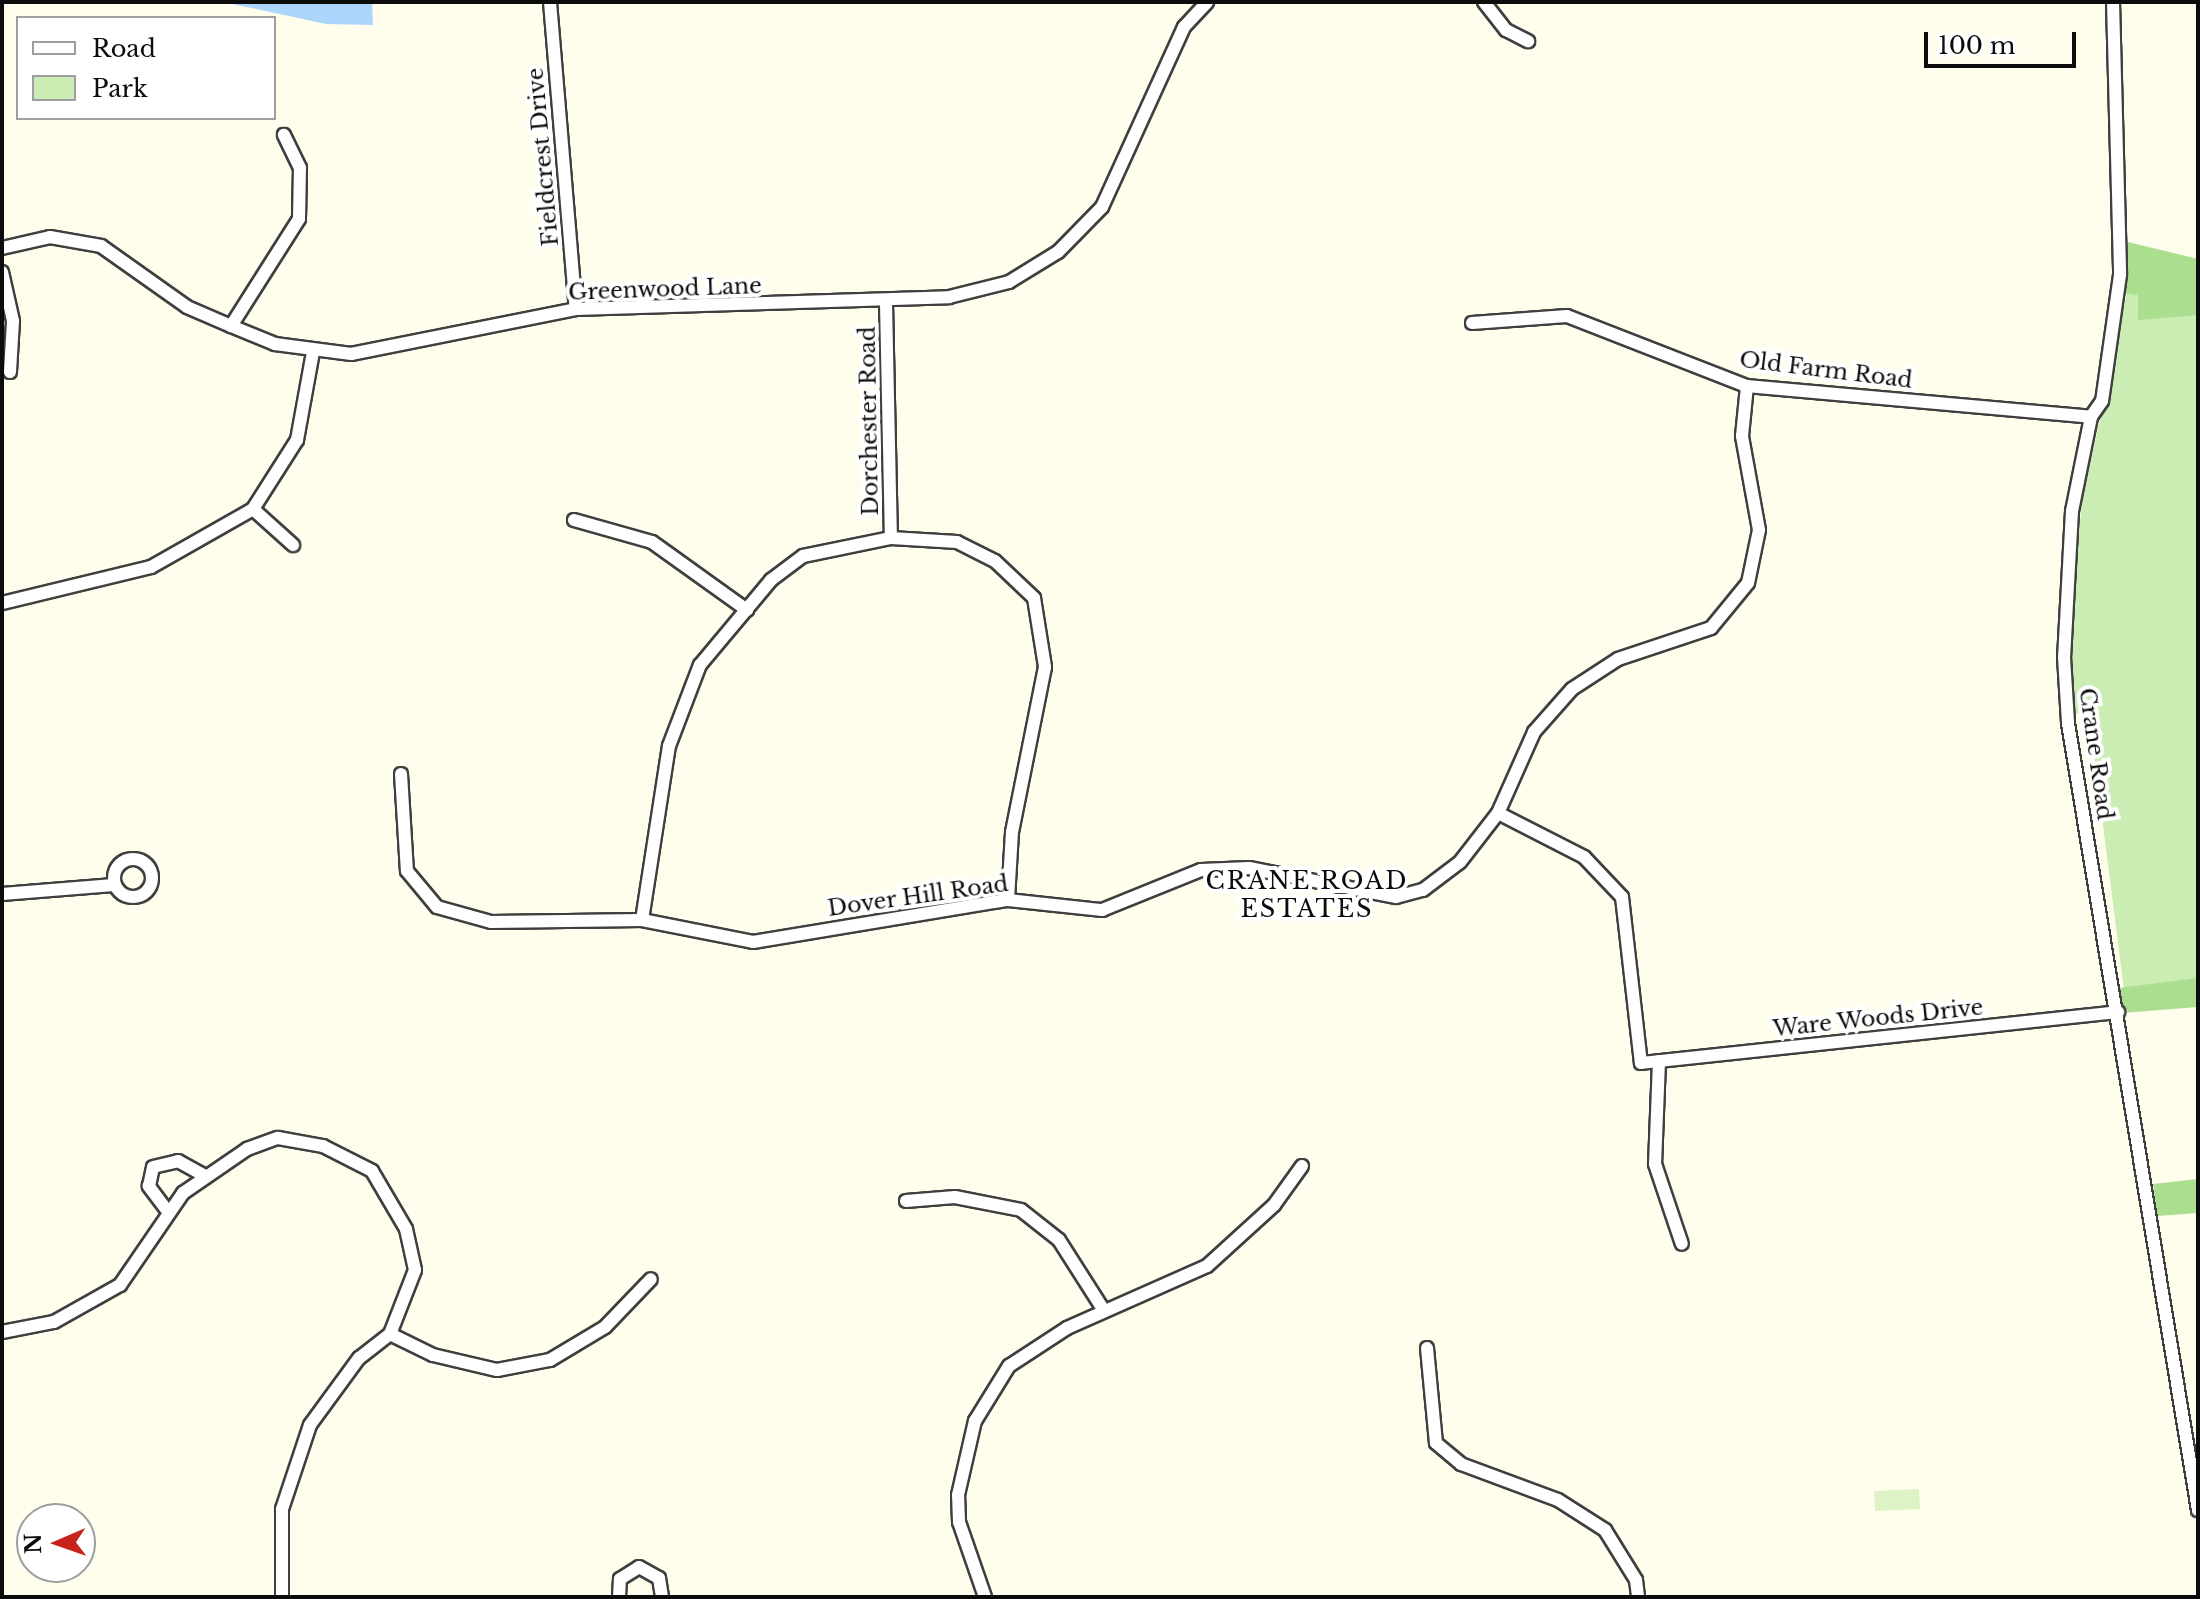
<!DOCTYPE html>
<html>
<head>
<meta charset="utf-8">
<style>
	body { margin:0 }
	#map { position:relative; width:2200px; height:1599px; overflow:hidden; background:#fffdeb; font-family:"Libre Baskerville",serif }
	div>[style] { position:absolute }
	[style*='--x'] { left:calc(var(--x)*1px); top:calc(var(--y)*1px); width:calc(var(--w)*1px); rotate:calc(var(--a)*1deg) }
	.green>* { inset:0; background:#cbecb2 }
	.forest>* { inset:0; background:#acde90 }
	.pitch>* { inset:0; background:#def3c5 }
	.water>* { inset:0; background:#acd5fb }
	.roads { filter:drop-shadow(2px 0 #3f3f3f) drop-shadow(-2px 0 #3f3f3f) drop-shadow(0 2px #3f3f3f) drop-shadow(0 -2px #3f3f3f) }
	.minor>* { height:12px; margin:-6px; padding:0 6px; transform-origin:6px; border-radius:6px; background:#fff }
	.minor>.ring { margin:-6px; padding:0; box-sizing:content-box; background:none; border:12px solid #fff; border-radius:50% }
	span { translate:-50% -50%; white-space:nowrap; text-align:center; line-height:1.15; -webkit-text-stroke:8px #fff; paint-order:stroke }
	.street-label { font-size:22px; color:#0c0c0c }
	.neighbourhood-label { font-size:24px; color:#0c0c0c; letter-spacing:2px }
	.frame { position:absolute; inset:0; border:4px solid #0c0c0c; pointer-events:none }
	.legend { position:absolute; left:16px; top:16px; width:260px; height:104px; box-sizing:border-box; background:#fff; border:2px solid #9e9e9e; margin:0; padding:10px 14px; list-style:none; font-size:24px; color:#0c0c0c }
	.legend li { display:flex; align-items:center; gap:16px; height:40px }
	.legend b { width:40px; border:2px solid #9e9e9e }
	.north { position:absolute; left:16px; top:1503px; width:80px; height:80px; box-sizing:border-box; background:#fff; border:2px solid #9e9e9e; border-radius:50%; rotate:268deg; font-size:22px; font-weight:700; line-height:32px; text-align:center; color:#0c0c0c }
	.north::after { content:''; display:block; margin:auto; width:28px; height:36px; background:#c6231b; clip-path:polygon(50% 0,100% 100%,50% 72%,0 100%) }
	.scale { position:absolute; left:1924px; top:32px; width:152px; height:36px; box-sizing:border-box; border:4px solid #0c0c0c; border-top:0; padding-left:10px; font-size:24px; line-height:28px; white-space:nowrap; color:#0c0c0c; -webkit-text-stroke:6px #fff; paint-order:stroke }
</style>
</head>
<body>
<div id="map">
	<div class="green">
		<div style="clip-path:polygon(2128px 288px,2198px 291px,2198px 981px,2124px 990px,2089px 715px,2076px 713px,2074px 703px,2070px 625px,2082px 503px)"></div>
	</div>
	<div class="forest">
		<div style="clip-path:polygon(2128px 242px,2198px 259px,2198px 315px,2138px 320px,2138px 295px,2124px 293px)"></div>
		<div style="clip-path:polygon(2198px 978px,2198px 1007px,2122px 1013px,2118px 988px)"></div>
		<div style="clip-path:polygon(2198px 1179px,2198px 1213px,2157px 1216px,2153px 1184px)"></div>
	</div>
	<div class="pitch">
		<div style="clip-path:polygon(1919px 1489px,1920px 1509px,1875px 1511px,1874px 1491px)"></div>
	</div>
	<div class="water">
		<div style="clip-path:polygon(223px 2px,372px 2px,373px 25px,326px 24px)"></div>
	</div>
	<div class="roads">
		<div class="minor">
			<div style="--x:550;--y:2;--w:308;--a:85.2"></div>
			<div style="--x:1484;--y:2;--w:36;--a:52"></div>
			<div style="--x:1506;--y:30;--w:25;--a:27"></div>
			<div style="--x:2113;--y:2;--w:273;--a:88.5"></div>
			<div style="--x:2120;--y:275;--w:127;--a:98.1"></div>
			<div style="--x:2102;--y:401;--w:19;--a:125"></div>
			<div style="--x:2091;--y:417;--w:96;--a:101.4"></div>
			<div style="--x:2072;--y:511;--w:146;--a:93.1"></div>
			<div style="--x:2064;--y:657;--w:66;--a:86.5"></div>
			<div style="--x:2068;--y:723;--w:798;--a:80.62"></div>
			<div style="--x:2;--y:248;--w:49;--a:-12.9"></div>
			<div style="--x:50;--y:237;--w:52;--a:10"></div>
			<div style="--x:101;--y:246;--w:105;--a:35.3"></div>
			<div style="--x:187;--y:307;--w:48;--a:23.4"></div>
			<div style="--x:231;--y:326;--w:48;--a:22.2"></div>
			<div style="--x:275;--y:344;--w:77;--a:7.5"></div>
			<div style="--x:351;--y:354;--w:229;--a:-11.3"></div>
			<div style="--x:576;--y:309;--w:373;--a:-1.8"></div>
			<div style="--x:949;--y:297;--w:62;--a:-14"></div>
			<div style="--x:1009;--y:282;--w:57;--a:-31.5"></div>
			<div style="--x:1058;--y:252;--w:63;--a:-45.6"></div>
			<div style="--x:1102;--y:207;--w:198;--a:-65.5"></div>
			<div style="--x:1184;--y:27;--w:34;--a:-47"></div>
			<div style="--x:2;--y:272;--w:50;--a:77.3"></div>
			<div style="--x:13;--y:321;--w:51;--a:93.4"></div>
			<div style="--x:886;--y:303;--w:235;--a:88.8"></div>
			<div style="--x:1472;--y:323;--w:95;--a:-4.2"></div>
			<div style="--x:1567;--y:316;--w:193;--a:21.3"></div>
			<div style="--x:1747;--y:386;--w:345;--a:5.1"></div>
			<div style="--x:231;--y:326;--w:127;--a:-57.6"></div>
			<div style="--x:299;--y:219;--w:51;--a:-88.9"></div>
			<div style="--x:300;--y:168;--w:37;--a:-116"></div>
			<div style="--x:253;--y:509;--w:54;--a:42"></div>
			<div style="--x:574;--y:520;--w:81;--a:15.8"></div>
			<div style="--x:652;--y:542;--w:117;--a:35.6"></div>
			<div style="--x:2;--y:603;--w:153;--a:-13.6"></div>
			<div style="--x:151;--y:567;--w:117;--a:-29.6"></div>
			<div style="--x:253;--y:509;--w:82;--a:-57.5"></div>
			<div style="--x:297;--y:440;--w:89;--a:-79.7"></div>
			<div style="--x:401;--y:774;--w:97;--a:86.5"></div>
			<div style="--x:407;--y:871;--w:47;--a:50.2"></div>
			<div style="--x:437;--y:907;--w:56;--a:15.5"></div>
			<div style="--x:491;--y:922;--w:151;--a:-0.8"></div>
			<div style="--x:642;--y:920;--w:113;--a:11.2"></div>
			<div style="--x:753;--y:942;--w:258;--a:-9.4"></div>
			<div style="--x:1008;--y:900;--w:95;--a:6.1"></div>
			<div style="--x:1102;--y:910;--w:107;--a:-22"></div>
			<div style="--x:1201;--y:870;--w:48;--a:-2.4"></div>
			<div style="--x:1249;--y:868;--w:150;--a:11.2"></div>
			<div style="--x:1396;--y:897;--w:28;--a:-15"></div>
			<div style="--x:1423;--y:890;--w:46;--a:-37.1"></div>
			<div style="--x:1460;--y:862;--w:62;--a:-52.2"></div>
			<div style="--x:1498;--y:813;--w:89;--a:-66"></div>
			<div style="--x:1534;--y:732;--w:57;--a:-48.5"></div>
			<div style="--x:1572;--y:689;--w:55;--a:-33.1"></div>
			<div style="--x:1618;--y:659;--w:98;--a:-18.4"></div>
			<div style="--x:1711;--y:628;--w:58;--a:-50.6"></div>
			<div style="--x:1748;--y:583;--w:54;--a:-78.3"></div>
			<div style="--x:1759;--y:530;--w:96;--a:-100.3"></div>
			<div style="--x:1742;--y:436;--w:50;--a:-84.3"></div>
			<div style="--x:1498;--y:813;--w:97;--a:27.1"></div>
			<div style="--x:1584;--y:857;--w:55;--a:46.5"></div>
			<div style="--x:1622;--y:897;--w:167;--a:83.5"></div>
			<div style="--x:1641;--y:1063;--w:480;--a:-6.1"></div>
			<div class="ring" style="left:114px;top:859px;width:26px;height:26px"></div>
			<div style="--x:2;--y:894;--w:112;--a:-4.6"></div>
			<div style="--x:642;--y:920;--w:176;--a:-81.2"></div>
			<div style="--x:669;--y:746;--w:87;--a:-69.1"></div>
			<div style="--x:700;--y:665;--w:111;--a:-50.1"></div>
			<div style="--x:771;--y:580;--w:40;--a:-37"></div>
			<div style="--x:803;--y:556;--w:90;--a:-11.6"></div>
			<div style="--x:891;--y:538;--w:66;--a:3.5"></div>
			<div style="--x:957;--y:542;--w:42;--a:26.6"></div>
			<div style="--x:995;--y:561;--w:54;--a:43.5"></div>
			<div style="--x:1034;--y:598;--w:70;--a:80.9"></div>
			<div style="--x:1045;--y:667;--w:168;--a:101.3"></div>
			<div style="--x:1012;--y:832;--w:68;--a:93.4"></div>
			<div style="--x:1659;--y:1061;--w:103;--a:92.2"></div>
			<div style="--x:1655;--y:1164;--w:84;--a:71.4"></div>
			<div style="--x:906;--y:1201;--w:49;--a:-4.7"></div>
			<div style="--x:955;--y:1197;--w:67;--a:11.1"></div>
			<div style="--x:1021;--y:1210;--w:48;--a:38.3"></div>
			<div style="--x:1059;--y:1240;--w:82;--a:57.5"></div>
			<div style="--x:169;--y:1213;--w:34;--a:-127"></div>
			<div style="--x:149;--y:1186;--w:19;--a:-78"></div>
			<div style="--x:153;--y:1167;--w:26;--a:-13"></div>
			<div style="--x:178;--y:1161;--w:29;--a:29"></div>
			<div style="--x:2;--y:1332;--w:53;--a:-10.9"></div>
			<div style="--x:54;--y:1322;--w:76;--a:-29.3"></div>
			<div style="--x:120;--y:1285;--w:112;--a:-55.6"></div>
			<div style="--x:183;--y:1193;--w:78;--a:-34.5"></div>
			<div style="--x:247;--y:1149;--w:33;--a:-20"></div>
			<div style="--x:278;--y:1138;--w:46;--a:10.1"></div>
			<div style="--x:323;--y:1146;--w:55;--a:27"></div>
			<div style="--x:372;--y:1171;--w:67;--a:59.6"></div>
			<div style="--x:406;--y:1229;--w:42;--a:77.6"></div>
			<div style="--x:415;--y:1270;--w:69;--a:111.3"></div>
			<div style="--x:390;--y:1334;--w:39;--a:142"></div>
			<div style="--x:359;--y:1358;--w:83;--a:126.2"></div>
			<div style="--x:310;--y:1425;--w:89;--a:108.4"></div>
			<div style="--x:282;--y:1509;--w:88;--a:90"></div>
			<div style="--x:390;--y:1334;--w:48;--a:26"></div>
			<div style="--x:433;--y:1355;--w:66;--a:13.2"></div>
			<div style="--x:497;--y:1370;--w:54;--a:-10.7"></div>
			<div style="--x:550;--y:1360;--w:64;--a:-31"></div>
			<div style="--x:605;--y:1327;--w:66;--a:-46.2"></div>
			<div style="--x:1427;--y:1348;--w:95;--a:84.6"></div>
			<div style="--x:1436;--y:1443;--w:33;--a:40"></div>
			<div style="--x:1461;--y:1464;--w:103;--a:20.4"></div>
			<div style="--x:1558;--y:1500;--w:56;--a:32.6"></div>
			<div style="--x:1605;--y:1530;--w:59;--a:58.2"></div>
			<div style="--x:1636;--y:1580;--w:17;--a:83"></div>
			<div style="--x:619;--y:1597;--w:18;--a:-87"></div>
			<div style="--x:620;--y:1579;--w:22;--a:-32"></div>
			<div style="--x:639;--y:1567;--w:23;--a:29"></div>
			<div style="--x:659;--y:1578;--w:19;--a:81"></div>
			<div style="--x:985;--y:1597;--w:79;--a:-109.1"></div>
			<div style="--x:959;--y:1522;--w:27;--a:-92"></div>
			<div style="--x:958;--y:1495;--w:76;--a:-77.1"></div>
			<div style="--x:975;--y:1421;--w:65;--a:-58.3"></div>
			<div style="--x:1009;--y:1366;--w:69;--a:-33.2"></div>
			<div style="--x:1067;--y:1328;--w:153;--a:-23.9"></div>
			<div style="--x:1207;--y:1266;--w:91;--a:-42.3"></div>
			<div style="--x:1274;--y:1205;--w:48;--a:-54.3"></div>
		</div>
	</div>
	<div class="street-label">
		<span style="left:543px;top:157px;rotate:-95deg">Fieldcrest Drive</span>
		<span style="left:665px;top:289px;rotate:-2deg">Greenwood Lane</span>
		<span style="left:1826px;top:370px;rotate:7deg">Old Farm Road</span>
		<span style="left:869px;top:421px;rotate:-91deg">Dorchester Road</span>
		<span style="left:2096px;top:754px;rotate:82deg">Crane Road</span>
		<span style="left:918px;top:896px;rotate:-8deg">Dover Hill Road</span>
		<span style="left:1878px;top:1018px;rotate:-6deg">Ware Woods Drive</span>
	</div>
	<div class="neighbourhood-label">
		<span style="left:1307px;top:895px">CRANE ROAD<br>ESTATES</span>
	</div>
	<div class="frame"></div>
	<ul class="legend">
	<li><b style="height:10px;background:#fff"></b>Road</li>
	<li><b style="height:22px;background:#cbecb2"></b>Park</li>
	</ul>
	<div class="north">N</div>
	<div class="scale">100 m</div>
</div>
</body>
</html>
